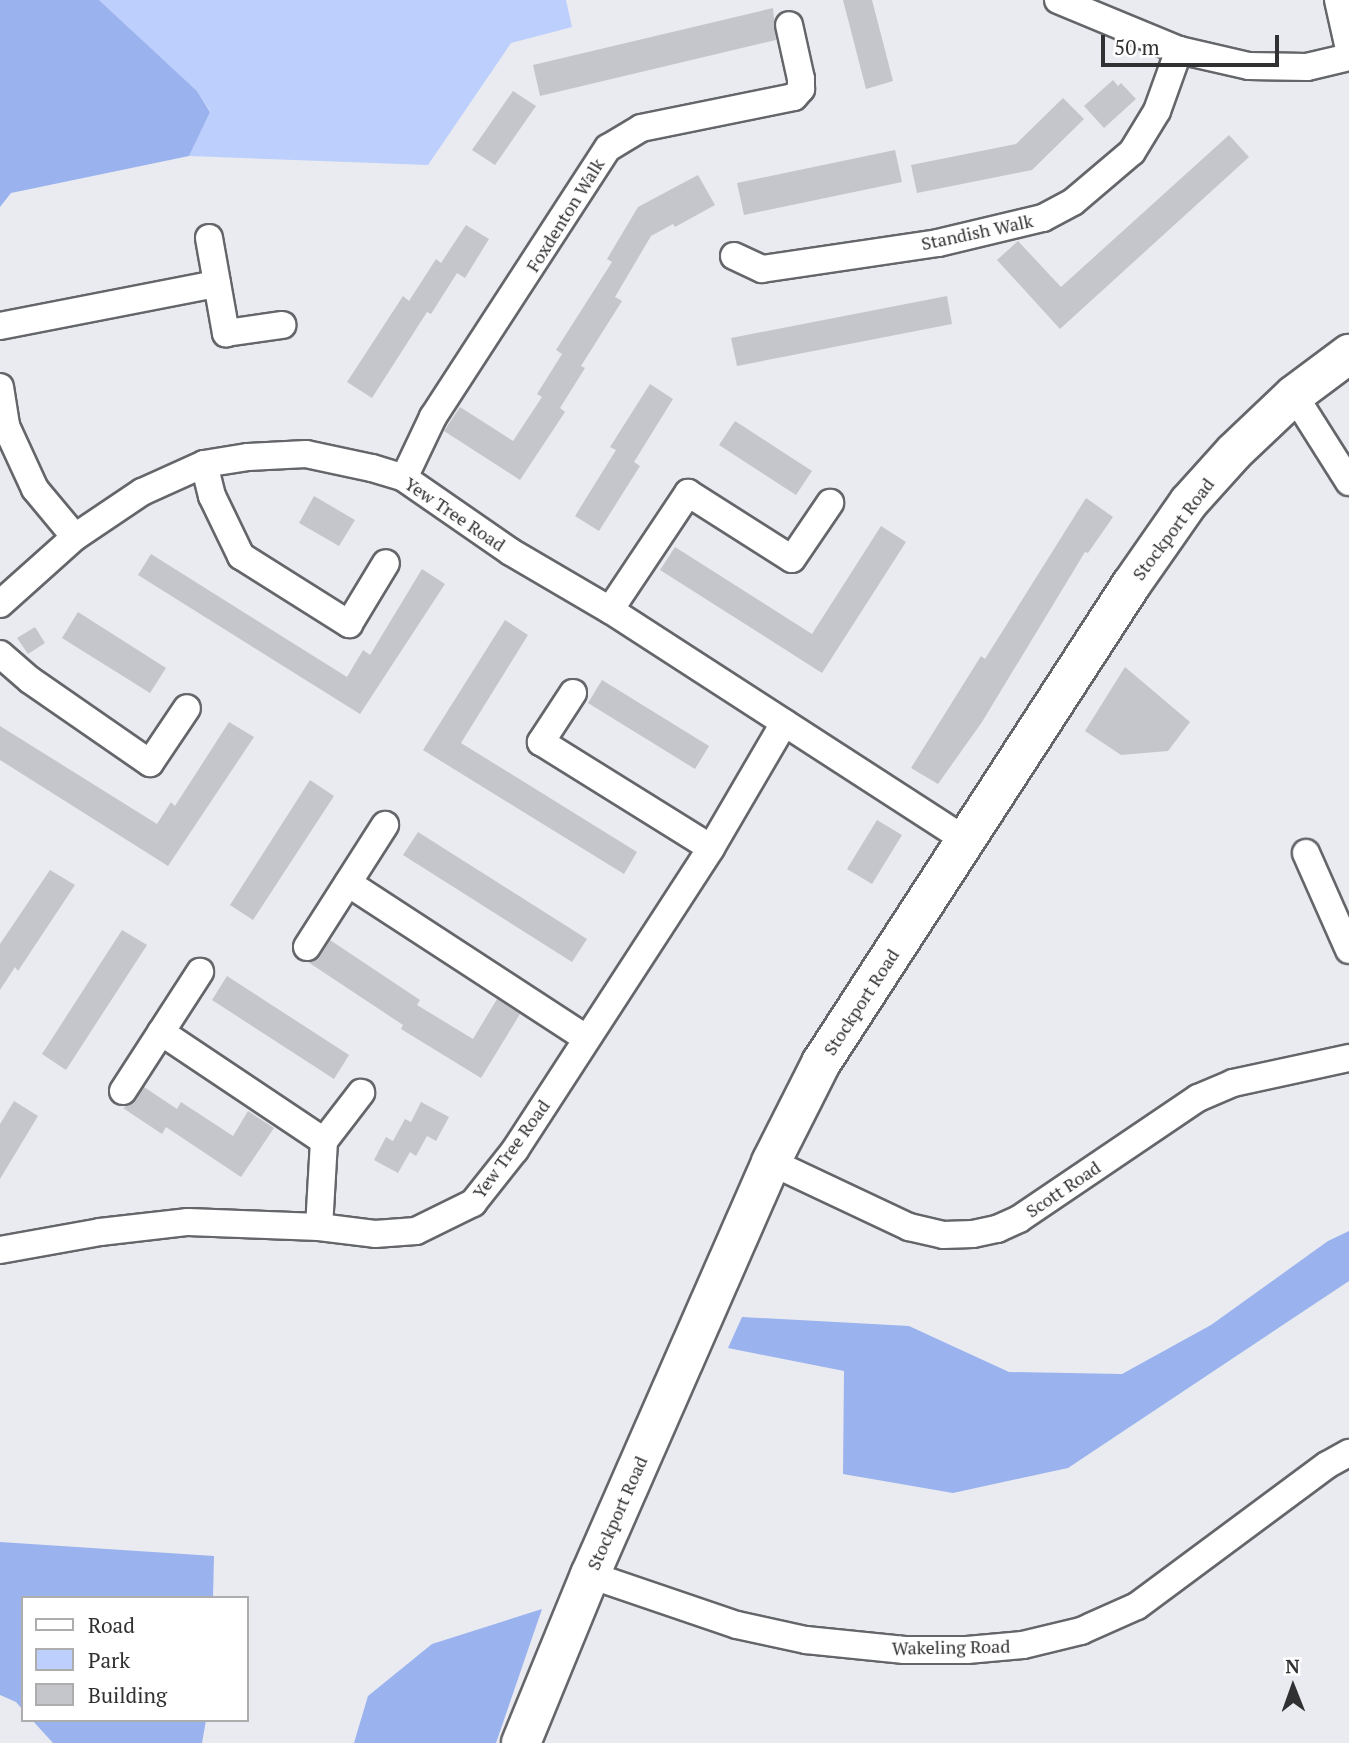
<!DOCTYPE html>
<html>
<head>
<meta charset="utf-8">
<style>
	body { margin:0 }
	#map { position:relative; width:1349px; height:1743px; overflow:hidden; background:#e9ebf0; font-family:"PT Serif",serif }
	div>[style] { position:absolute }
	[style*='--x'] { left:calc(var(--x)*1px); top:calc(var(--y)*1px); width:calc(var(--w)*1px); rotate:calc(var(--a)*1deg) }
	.green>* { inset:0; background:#bccffd }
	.forest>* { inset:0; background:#9ab2ee }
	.building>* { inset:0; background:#c4c6cb }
	.roads { filter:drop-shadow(2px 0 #64666a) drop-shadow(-2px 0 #64666a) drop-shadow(0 2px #64666a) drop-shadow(0 -2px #64666a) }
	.street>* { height:26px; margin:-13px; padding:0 13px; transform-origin:13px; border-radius:13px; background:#fff }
	.highway>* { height:38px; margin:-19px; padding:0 19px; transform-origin:19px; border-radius:19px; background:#fff }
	span { translate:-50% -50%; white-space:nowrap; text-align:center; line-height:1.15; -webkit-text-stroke:6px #fff; paint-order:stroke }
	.street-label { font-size:18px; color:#313133 }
	.legend { position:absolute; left:21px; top:1596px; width:228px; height:126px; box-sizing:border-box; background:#fff; border:2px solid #adadad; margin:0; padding:9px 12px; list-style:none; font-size:21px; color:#313133 }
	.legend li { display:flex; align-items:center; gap:14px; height:35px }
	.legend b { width:35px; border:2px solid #adadad }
	.north { position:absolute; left:1258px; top:1652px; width:70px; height:70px; -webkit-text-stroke:5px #fff; paint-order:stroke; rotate:359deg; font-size:19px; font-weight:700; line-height:28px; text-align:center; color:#313133 }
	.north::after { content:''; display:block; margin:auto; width:24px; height:32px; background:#313133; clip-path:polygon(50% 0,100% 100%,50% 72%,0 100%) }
	.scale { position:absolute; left:1101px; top:35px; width:178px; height:32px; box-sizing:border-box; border:4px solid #313133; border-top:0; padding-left:9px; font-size:21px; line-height:24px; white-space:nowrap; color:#313133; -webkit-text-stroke:5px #fff; paint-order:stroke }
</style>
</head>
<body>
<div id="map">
	<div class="green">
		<div style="clip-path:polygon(99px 0,566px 0,572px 27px,511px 43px,428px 165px,189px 156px,210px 111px,197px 91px)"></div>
	</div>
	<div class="forest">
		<div style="clip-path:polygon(0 0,99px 0,197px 91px,210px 112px,189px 156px,11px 193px,0 207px)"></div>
		<div style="clip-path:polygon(1349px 1231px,1349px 1281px,1068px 1468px,953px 1493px,843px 1474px,844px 1371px,728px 1348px,742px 1317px,909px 1326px,1009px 1372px,1122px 1374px,1211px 1325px,1328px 1241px)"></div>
		<div style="clip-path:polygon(0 1542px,214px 1556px,213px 1598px,23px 1598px,23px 1710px,16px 1702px,0 1695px)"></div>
		<div style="clip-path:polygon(542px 1609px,496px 1743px,354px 1743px,368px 1696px,432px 1644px)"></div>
		<div style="clip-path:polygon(32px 1720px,206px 1720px,202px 1743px,53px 1743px)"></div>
	</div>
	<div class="building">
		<div style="clip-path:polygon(843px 0,872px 0,893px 81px,866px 89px)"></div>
		<div style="clip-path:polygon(773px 8px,776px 40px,540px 96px,533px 65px)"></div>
		<div style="clip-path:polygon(1113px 80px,1118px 86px,1121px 83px,1136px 99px,1104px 128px,1084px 106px)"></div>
		<div style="clip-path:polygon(513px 91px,536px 106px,495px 165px,472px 150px)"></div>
		<div style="clip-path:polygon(1063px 98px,1084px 119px,1032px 170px,917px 193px,911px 165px,1016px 144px)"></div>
		<div style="clip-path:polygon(1229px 135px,1249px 157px,1060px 329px,997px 260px,1018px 241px,1061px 287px)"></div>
		<div style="clip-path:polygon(895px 150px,902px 182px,744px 215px,737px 183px)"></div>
		<div style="clip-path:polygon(698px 175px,715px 205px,675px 227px,673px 224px,651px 236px,615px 297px,622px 301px,581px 366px,585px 368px,560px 408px,565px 412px,520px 480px,444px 431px,460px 407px,513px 441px,542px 397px,537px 394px,562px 354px,556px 350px,612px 262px,607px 259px,638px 207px)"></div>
		<div style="clip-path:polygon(466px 225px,489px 239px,465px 278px,457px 273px,431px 314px,427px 312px,372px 398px,347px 382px,403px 296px,409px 301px,436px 259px,441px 263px)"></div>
		<div style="clip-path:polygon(947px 296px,952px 324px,737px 366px,731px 338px)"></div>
		<div style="clip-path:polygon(650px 384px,673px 399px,634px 462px,640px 466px,599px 531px,575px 516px,616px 450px,610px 447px)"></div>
		<div style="clip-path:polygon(735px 421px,812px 471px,796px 495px,719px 445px)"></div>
		<div style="clip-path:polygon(314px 496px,355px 520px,339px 546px,299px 523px)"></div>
		<div style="clip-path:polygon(1086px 498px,1113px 517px,1088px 553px,1085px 552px,982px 722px,938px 784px,911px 768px,981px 656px,985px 659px)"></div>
		<div style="clip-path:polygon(881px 526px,906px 542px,822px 673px,660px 570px,675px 547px,812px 634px)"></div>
		<div style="clip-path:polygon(151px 554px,347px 677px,363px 650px,370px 655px,422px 569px,445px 584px,360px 714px,138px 575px)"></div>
		<div style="clip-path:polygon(78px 612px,166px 668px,150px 693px,62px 638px)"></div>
		<div style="clip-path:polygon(505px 620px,528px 635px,461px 743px,637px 852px,624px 874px,423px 750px)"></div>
		<div style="clip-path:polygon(35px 627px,45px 643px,28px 654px,17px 638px)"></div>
		<div style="clip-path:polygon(1125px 667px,1190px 722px,1168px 751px,1121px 755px,1085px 731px)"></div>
		<div style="clip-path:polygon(602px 680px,709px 746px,695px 769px,588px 703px)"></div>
		<div style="clip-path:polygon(229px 722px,254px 737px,168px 866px,0 760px,0 726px,157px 824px,171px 802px,175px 806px)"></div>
		<div style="clip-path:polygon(310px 780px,334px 796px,253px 920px,230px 905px)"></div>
		<div style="clip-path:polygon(877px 820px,902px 835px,872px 884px,847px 869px)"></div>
		<div style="clip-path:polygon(418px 832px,587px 939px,572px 962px,403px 855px)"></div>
		<div style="clip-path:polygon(50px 870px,75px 885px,18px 971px,15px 967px,0 990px,0 944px)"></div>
		<div style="clip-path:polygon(122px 930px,147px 945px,66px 1070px,42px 1054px)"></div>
		<div style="clip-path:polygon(330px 940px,420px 1000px,417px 1005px,473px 1039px,497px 999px,520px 1014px,481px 1078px,401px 1029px,403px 1025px,308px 962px,320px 956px)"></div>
		<div style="clip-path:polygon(227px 976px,349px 1055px,334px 1079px,212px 1000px)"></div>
		<div style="clip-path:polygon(144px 1087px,177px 1109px,181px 1102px,233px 1136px,248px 1111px,274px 1128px,241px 1177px,166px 1127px,162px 1134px,123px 1108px,136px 1100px)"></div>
		<div style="clip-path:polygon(14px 1101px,38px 1116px,0 1179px,0 1124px)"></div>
		<div style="clip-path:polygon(421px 1102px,449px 1117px,436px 1141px,427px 1136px,416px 1156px,410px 1152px,398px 1173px,374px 1160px,386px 1137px,393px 1141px,405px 1119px,411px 1122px)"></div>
	</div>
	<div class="roads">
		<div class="street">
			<div style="--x:1058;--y:0;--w:131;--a:22.5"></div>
			<div style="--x:1179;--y:50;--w:72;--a:12.9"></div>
			<div style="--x:1249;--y:66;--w:58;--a:1"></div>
			<div style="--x:1307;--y:67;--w:43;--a:-13.4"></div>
			<div style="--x:1338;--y:0;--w:50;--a:77.3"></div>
			<div style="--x:209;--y:238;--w:97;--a:79.9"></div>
			<div style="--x:226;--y:333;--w:57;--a:-8.1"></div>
			<div style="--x:734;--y:256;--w:31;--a:25"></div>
			<div style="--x:762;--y:269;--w:178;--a:-8.4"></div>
			<div style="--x:938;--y:243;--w:108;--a:-13.4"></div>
			<div style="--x:1043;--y:218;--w:34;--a:-28"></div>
			<div style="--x:1073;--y:202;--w:77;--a:-40.3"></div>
			<div style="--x:1132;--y:152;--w:48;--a:-58.6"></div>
			<div style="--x:1157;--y:111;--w:65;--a:-70.2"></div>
			<div style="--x:0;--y:326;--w:221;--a:-11"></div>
			<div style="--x:0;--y:387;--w:39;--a:81"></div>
			<div style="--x:6;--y:426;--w:69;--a:65.3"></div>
			<div style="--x:35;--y:489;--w:62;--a:50.2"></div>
			<div style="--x:1294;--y:395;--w:103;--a:57.7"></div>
			<div style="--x:204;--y:464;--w:33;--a:76"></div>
			<div style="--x:212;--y:496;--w:67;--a:64.2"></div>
			<div style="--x:241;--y:556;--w:128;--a:32.2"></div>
			<div style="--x:349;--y:624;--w:71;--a:-58.8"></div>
			<div style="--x:404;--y:478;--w:68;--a:-64.6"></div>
			<div style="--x:433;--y:417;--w:321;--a:-57"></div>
			<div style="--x:608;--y:148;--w:39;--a:-31"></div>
			<div style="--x:641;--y:128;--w:156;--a:-11.5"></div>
			<div style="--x:794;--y:97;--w:11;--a:-49"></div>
			<div style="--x:801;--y:89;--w:10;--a:-90"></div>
			<div style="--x:801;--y:79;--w:55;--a:-102.5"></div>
			<div style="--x:0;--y:604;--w:101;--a:-41.8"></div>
			<div style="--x:75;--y:537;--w:81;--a:-33.9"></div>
			<div style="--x:142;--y:492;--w:68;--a:-24.3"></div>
			<div style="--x:204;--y:464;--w:45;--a:-9"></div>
			<div style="--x:248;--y:457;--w:58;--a:-3"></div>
			<div style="--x:306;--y:454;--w:67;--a:12"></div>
			<div style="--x:372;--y:468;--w:34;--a:17"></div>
			<div style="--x:404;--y:478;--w:130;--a:34.7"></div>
			<div style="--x:511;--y:552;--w:115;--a:30.4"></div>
			<div style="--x:610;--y:610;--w:424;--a:32.9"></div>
			<div style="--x:610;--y:610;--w:141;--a:-56.3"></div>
			<div style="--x:688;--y:493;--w:123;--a:32.4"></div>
			<div style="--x:792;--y:559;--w:68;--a:-55.8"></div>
			<div style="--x:0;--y:654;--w:40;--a:41"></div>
			<div style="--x:30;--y:680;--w:146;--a:34.7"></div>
			<div style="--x:150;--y:763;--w:66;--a:-56.1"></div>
			<div style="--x:573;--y:693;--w:59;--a:123.1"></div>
			<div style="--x:541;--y:742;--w:200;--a:31.9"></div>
			<div style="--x:1306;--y:853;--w:106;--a:66.1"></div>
			<div style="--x:348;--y:883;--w:285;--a:33.1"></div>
			<div style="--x:307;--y:947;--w:145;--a:-57.4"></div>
			<div style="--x:161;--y:1032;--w:196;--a:33.8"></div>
			<div style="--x:324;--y:1141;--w:86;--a:93.3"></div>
			<div style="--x:123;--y:1091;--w:142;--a:-57.1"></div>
			<div style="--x:324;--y:1141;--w:61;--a:-52.4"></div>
			<div style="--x:771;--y:1162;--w:153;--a:25.2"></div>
			<div style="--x:909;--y:1227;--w:35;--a:13"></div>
			<div style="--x:943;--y:1235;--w:30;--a:-2"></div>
			<div style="--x:973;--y:1234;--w:25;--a:-12"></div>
			<div style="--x:997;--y:1229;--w:24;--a:-24"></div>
			<div style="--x:1019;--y:1219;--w:216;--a:-34.1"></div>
			<div style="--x:1198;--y:1098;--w:38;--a:-23"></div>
			<div style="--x:1233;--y:1083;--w:119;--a:-12.2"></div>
			<div style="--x:0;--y:1250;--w:102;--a:-10.2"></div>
			<div style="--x:100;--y:1232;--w:89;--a:-6.5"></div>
			<div style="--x:188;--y:1222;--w:131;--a:2.2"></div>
			<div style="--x:319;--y:1227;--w:56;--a:7.1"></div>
			<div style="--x:375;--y:1234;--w:41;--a:-4.2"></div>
			<div style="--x:416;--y:1231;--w:64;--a:-26.2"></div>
			<div style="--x:473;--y:1203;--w:68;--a:-51.6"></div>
			<div style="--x:515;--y:1150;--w:360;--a:-57"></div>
			<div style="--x:711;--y:848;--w:145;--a:-59.7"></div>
			<div style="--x:590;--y:1575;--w:155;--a:18.8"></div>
			<div style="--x:737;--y:1625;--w:71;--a:12.3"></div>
			<div style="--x:806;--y:1640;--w:99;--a:5.8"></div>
			<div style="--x:904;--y:1650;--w:63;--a:0"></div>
			<div style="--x:967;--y:1650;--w:56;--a:-5.1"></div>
			<div style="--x:1023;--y:1645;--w:60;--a:-13.6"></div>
			<div style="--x:1081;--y:1631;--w:61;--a:-24.1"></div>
			<div style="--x:1137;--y:1606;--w:237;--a:-36.6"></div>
			<div style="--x:1327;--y:1465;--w:25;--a:-29"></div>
		</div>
		<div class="highway">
			<div style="--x:521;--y:1743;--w:182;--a:-67.7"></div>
			<div style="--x:590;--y:1575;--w:451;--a:-66.3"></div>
			<div style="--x:771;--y:1162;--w:111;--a:-63.2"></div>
			<div style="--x:821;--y:1063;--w:570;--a:-57.04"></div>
			<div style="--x:1131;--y:585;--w:101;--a:-55.1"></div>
			<div style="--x:1189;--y:502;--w:67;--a:-48"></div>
			<div style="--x:1234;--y:452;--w:83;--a:-43.5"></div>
			<div style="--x:1294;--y:395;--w:69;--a:-36.7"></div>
		</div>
	</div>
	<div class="street-label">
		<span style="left:565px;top:215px;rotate:-58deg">Foxdenton Walk</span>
		<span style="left:977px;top:232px;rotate:-12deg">Standish Walk</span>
		<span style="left:455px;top:514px;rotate:34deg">Yew Tree Road</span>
		<span style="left:1173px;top:529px;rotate:-53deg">Stockport Road</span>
		<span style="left:861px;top:1002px;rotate:-57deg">Stockport Road</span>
		<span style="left:511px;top:1149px;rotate:-54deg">Yew Tree Road</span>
		<span style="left:1063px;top:1189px;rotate:-34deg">Scott Road</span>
		<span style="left:617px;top:1513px;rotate:-66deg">Stockport Road</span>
		<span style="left:951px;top:1647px;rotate:-1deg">Wakeling Road</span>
	</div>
	<ul class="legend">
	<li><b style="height:9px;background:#fff"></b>Road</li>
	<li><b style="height:19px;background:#bccffd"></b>Park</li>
	<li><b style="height:19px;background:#c4c6cb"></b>Building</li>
	</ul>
	<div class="north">N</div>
	<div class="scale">50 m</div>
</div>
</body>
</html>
